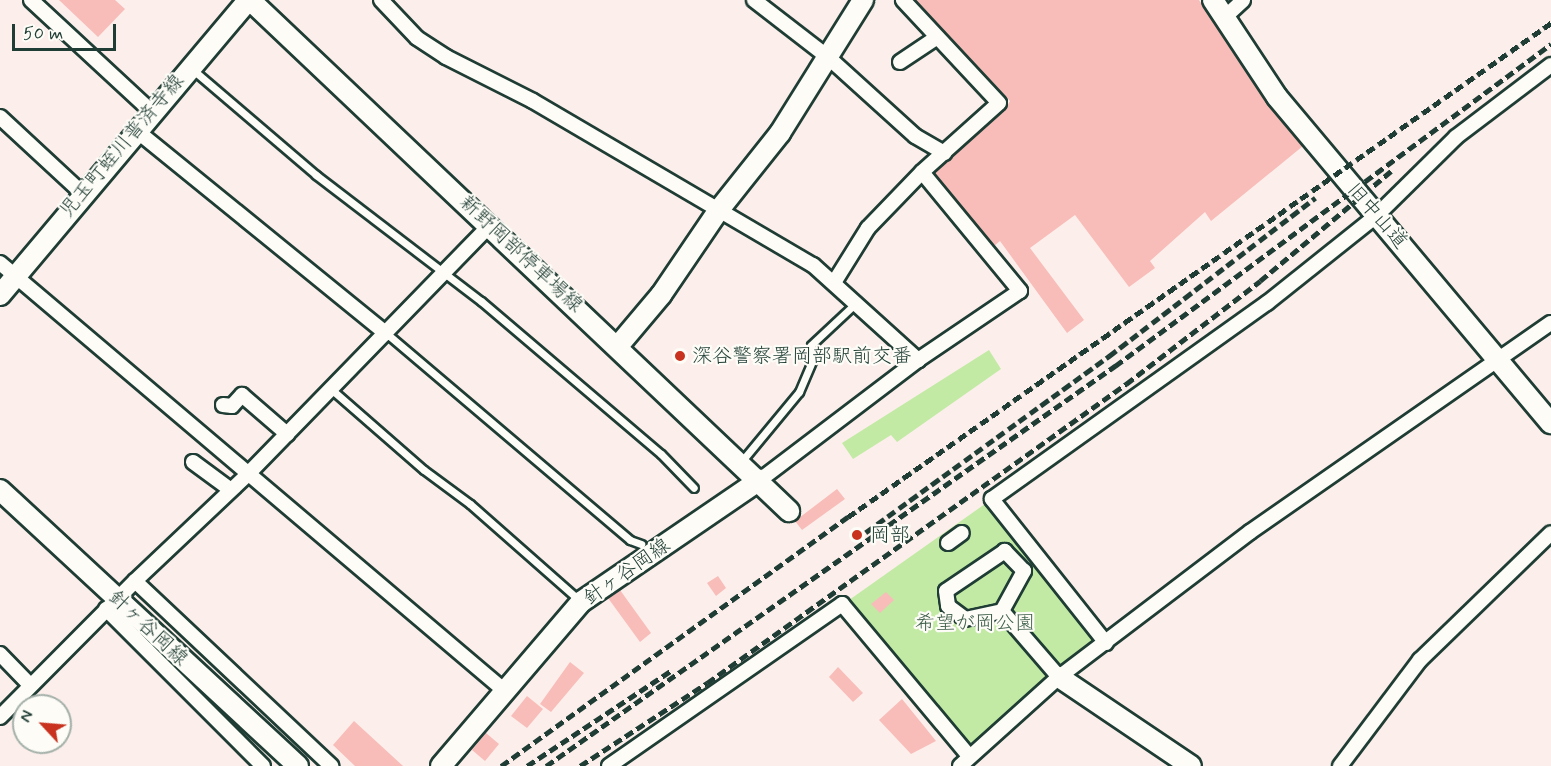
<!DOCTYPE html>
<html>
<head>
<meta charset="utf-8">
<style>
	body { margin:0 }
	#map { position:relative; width:1551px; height:766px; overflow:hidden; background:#fcefeb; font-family:Mynerve,"Klee One",sans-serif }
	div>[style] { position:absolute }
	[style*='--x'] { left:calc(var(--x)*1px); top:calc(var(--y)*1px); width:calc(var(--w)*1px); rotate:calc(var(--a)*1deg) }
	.green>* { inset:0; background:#c2eaa5 }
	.building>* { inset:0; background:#f8bcb9 }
	.roads { filter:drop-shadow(2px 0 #1f3d34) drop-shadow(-2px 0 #1f3d34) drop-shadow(0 2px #1f3d34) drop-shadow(0 -2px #1f3d34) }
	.lane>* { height:7px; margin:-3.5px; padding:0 3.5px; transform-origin:3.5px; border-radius:3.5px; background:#fdfcf7 }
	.street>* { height:14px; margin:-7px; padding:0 7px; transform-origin:7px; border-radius:7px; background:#fdfcf7 }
	.secondary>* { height:20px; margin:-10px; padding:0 10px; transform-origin:10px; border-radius:10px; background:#fdfcf7 }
	.rail>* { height:4.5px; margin-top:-2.25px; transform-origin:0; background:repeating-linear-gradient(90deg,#1f3d34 0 9px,transparent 0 13.5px) }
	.dots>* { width:16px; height:16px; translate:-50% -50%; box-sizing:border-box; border:3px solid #fdfcf7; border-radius:50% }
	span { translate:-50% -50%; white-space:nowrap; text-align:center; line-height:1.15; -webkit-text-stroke:4.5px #fdfcf7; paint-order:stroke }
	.street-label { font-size:20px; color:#1f3d34 }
	.poi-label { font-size:20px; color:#1f3d34 }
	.left { translate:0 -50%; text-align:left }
	.park-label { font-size:20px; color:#40604b }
	.north { position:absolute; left:12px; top:694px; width:60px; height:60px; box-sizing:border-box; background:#fdfcf7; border:2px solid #a4b0a9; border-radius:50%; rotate:296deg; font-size:16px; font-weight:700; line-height:24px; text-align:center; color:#1f3d34 }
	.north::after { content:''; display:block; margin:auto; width:21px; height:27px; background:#c8321e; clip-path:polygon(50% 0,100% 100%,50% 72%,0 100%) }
	.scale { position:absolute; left:12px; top:24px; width:104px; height:27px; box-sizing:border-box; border:3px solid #1f3d34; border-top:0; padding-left:8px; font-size:18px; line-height:21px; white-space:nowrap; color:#1f3d34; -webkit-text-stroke:4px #fdfcf7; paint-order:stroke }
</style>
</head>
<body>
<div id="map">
	<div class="green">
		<div style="clip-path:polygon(989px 350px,1001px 369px,897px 442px,891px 435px,853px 459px,842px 443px)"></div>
		<div style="clip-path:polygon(992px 499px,1106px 643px,970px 757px,842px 605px)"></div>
	</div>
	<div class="building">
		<div style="clip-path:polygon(59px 0,115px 0,125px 9px,98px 37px)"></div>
		<div style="clip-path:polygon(915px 0,1199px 0,1267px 104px,1303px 146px,1211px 221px,1205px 212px,1150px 261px,1155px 268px,1129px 287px,1075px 215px,1030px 248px,1084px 320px,1067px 333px,1000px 241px,994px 246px,934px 173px,1005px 110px,1010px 101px)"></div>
		<div style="clip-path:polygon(837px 489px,845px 499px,802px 530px,795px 521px)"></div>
		<div style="clip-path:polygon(718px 576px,726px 588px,716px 596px,707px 583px)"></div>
		<div style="clip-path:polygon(620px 590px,651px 633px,640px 642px,608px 598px)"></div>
		<div style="clip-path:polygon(886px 592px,894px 600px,880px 613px,871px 604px)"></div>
		<div style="clip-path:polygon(570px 662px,584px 673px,551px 712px,540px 704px)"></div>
		<div style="clip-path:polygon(838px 667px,863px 693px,853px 702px,829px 677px)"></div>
		<div style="clip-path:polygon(527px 696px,543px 709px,527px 728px,511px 716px)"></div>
		<div style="clip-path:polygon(902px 699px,936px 741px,911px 754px,879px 720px)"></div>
		<div style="clip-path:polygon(354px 721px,403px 766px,355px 766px,333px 745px)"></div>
		<div style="clip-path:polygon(486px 733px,499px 744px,485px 761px,472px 750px)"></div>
	</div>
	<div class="roads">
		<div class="lane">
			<div style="--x:192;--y:69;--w:163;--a:40.5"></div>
			<div style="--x:316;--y:175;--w:208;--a:37.4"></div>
			<div style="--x:481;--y:301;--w:236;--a:40.4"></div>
			<div style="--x:661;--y:454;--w:47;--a:45.9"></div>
			<div style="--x:386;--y:333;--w:320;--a:40.3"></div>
			<div style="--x:630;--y:540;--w:12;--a:20"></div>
			<div style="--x:331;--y:389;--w:123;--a:41.1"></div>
			<div style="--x:424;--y:470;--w:57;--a:36.5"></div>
			<div style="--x:470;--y:504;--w:147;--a:41.4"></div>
			<div style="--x:741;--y:462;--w:91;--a:-50.4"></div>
			<div style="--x:799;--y:392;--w:39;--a:-67"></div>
			<div style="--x:814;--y:356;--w:11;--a:-105"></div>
			<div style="--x:811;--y:345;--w:63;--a:-43.1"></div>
		</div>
		<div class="street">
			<div style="--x:31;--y:0;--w:165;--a:42.8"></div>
			<div style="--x:381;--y:0;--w:52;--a:46.5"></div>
			<div style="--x:417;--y:38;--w:35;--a:33"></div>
			<div style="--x:446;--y:57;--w:97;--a:26.8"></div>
			<div style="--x:533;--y:101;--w:324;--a:30.4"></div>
			<div style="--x:813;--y:265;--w:142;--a:42.1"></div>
			<div style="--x:754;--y:0;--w:95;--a:37.7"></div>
			<div style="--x:829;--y:58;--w:116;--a:42.2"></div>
			<div style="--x:915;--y:136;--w:34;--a:30"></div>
			<div style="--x:1224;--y:18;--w:26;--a:-43"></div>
			<div style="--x:900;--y:62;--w:43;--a:-33.7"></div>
			<div style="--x:0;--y:117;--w:112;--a:42.8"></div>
			<div style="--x:137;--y:131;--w:321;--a:39.1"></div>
			<div style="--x:0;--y:263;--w:663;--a:40.29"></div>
			<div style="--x:835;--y:281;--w:62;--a:-58.1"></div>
			<div style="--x:868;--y:228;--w:78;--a:-46"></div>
			<div style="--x:922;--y:172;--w:103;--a:-41.9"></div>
			<div style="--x:999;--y:103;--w:141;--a:-133"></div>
			<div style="--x:223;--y:405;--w:9;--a:6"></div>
			<div style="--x:232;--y:406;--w:15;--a:-48"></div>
			<div style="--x:242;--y:395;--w:60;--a:40.9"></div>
			<div style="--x:193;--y:462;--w:47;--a:36.4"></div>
			<div style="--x:760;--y:480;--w:198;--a:-37.2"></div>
			<div style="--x:918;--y:360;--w:123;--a:-34.1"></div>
			<div style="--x:1020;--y:291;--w:154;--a:-129.5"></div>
			<div style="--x:948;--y:543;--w:17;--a:-36"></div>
			<div style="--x:135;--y:581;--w:154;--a:-43.4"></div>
			<div style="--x:247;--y:475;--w:349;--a:-45.8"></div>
			<div style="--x:106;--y:609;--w:222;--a:45"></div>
			<div style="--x:1002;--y:611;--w:46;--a:-61.2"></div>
			<div style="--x:1024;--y:571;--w:28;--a:-134"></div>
			<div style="--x:1005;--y:551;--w:71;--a:145.9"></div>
			<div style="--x:946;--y:591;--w:15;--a:82"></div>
			<div style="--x:948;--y:606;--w:21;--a:37"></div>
			<div style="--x:965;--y:619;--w:38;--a:-12"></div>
			<div style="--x:1002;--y:611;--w:87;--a:49.2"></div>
			<div style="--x:1106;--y:643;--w:184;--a:-128.4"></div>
			<div style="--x:992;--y:499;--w:338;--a:-35.5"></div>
			<div style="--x:1267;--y:303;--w:139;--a:-38.6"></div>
			<div style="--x:1376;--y:216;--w:112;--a:-44.6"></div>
			<div style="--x:1456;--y:137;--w:119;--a:-37.2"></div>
			<div style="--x:0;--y:654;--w:43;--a:45.9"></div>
			<div style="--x:0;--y:717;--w:192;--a:-45.2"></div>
			<div style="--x:135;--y:581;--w:270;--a:43.3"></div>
			<div style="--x:609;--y:766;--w:284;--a:-34.8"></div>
			<div style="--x:842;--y:604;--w:199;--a:50.1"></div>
			<div style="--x:960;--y:766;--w:133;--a:-42"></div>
			<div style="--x:1059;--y:677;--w:240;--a:-37.2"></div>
			<div style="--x:1250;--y:532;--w:366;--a:-34.8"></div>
			<div style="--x:1340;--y:766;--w:133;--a:-53"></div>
			<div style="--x:1420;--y:660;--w:182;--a:-44.1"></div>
		</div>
		<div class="secondary">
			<div style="--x:250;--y:0;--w:743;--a:43.47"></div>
			<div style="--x:1213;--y:0;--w:116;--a:56.6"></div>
			<div style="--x:1277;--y:97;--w:426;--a:50"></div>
			<div style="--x:0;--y:295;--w:385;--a:-49.9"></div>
			<div style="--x:618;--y:346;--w:67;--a:-49.9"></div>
			<div style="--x:661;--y:295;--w:102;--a:-55.8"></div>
			<div style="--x:718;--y:211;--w:100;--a:-51.5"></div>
			<div style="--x:780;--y:133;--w:157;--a:-58"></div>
			<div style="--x:0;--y:490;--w:406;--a:42.8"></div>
			<div style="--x:1059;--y:677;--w:159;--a:34"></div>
			<div style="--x:441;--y:766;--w:216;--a:-49.5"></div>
			<div style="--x:581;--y:602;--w:217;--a:-34.3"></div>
		</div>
	</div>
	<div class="rail">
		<div style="--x:855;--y:540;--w:314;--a:-35.9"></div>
		<div style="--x:1109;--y:356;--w:260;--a:-37.5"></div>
		<div style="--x:501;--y:766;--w:427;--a:-35.7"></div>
		<div style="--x:848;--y:517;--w:859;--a:-35.1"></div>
		<div style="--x:527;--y:766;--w:174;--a:-33.5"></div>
		<div style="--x:546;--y:766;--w:696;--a:-35.11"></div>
		<div style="--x:1115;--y:366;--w:542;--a:-36.45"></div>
		<div style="--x:580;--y:766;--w:152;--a:-33.2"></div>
		<div style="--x:707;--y:683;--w:515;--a:-35.51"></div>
		<div style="--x:1126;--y:384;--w:169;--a:-37.5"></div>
		<div style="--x:1260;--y:281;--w:171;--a:-40"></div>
	</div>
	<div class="dots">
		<div style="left:680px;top:356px;background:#c8321e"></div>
		<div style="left:857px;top:535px;background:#c8321e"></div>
	</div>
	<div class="street-label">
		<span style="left:122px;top:146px;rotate:-50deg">児玉町蛭川普済寺線</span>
		<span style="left:1377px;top:216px;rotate:49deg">旧中山道</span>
		<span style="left:521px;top:254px;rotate:43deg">新野岡部停車場線</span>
		<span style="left:627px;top:572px;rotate:-35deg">針ヶ谷岡線</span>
		<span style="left:148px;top:628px;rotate:43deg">針ヶ谷岡線</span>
	</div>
	<div class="poi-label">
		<span class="left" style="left:692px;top:356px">深谷警察署岡部駅前交番</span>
		<span class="left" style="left:870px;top:535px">岡部</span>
	</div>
	<div class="park-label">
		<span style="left:975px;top:623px">希望が岡公園</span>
	</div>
	<div class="north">N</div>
	<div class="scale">50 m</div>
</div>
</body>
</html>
